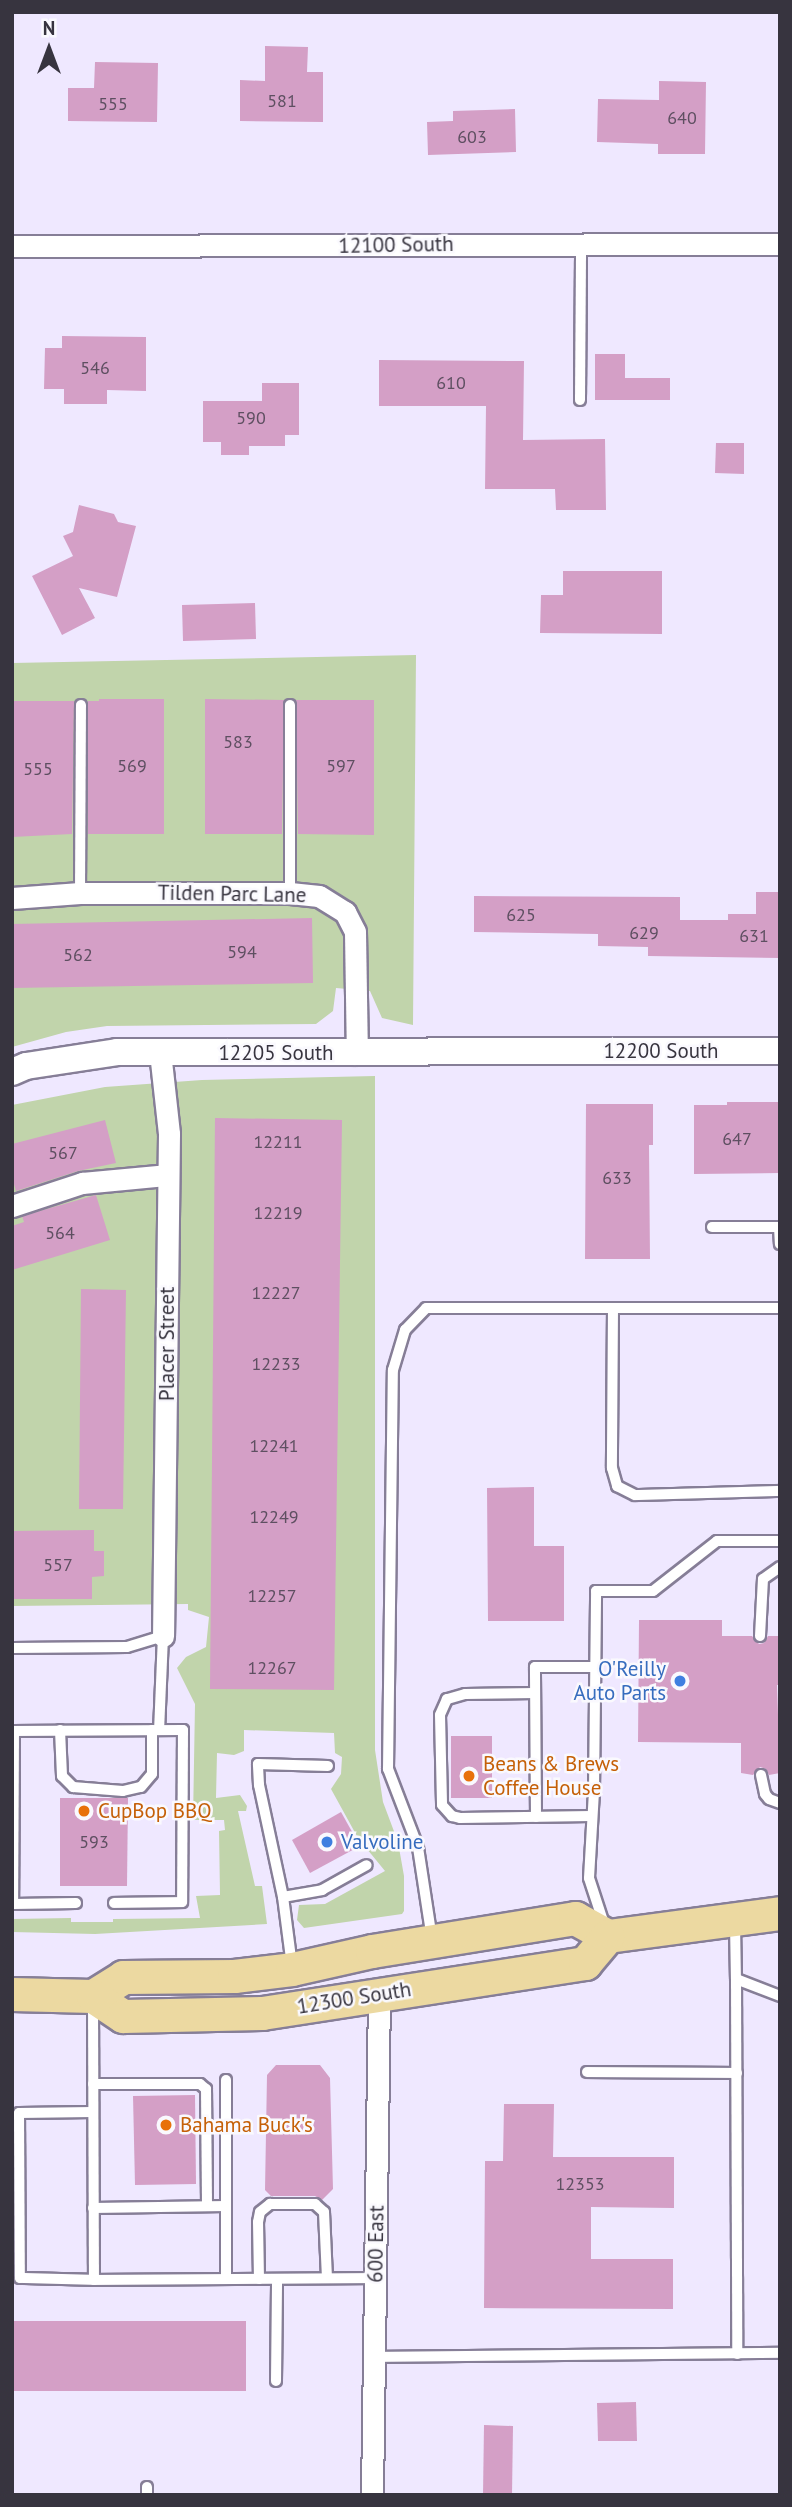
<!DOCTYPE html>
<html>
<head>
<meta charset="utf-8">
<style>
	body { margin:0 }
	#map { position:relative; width:792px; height:2507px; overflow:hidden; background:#efe8ff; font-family:"PT Sans",sans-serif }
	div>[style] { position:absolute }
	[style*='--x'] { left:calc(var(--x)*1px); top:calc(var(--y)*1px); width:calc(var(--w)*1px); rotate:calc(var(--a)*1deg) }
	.green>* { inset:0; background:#c1d4ab }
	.building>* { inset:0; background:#d49fc6 }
	.roads { filter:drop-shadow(2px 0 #867e97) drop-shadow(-2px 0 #867e97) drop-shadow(0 2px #867e97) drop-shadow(0 -2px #867e97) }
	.service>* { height:10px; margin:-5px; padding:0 5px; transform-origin:5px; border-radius:5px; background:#fff }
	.minor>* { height:21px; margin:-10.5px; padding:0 10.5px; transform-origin:10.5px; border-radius:10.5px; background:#fff }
	.tertiary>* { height:26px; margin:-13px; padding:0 13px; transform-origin:13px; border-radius:13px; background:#fff }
	.primary>* { height:33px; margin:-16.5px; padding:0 16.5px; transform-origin:16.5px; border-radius:16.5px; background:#ecd9a1 }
	.dots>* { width:19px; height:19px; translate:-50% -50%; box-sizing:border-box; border:4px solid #faf9fe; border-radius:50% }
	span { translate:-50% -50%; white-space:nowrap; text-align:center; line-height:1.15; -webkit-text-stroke:5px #faf9fe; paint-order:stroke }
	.number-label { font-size:18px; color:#5e4f61 }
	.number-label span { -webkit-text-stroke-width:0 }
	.street-label { font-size:21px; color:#37343f }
	.shop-label { font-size:21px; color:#366cbe }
	.right { translate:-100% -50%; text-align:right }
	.left { translate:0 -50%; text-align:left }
	.food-label { font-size:21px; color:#c56008 }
	.frame { position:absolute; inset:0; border:14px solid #37343f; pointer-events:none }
	.north { position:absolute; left:14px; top:14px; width:70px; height:70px; -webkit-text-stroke:5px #faf9fe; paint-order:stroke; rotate:0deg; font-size:19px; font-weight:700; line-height:28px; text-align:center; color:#37343f }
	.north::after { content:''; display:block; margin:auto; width:24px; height:32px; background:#37343f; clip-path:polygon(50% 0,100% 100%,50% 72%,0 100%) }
</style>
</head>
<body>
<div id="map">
	<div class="green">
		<div style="clip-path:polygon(416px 655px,413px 1025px,382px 1018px,370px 991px,336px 988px,333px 1011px,316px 1024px,107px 1026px,66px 1032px,12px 1047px,12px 663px)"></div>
		<div style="clip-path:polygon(375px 1076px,375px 1750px,383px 1802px,398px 1842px,404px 1876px,404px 1911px,402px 1914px,304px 1928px,297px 1920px,299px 1905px,325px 1904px,385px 1871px,358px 1838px,331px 1789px,341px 1774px,342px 1757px,335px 1753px,334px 1733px,244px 1730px,244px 1751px,234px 1755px,217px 1753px,216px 1798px,240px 1795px,247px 1806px,246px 1811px,238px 1811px,255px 1886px,262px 1886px,267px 1924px,95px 1934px,12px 1932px,12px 1919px,71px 1918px,71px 1922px,113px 1922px,113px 1919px,200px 1918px,196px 1896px,220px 1895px,219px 1831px,225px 1830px,224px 1820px,193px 1820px,195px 1704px,177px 1668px,186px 1657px,206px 1647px,209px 1617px,188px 1610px,188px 1604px,12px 1606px,12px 1105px,105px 1087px,202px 1080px)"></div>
	</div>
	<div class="building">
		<div style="clip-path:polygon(265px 46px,308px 47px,307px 72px,323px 72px,323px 122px,240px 121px,240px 80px,265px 81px)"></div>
		<div style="clip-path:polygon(95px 62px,158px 63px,157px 122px,68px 121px,68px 88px,94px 88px)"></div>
		<div style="clip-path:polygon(659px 81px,706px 82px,705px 154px,658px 154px,658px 144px,597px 142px,598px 99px,659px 100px)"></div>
		<div style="clip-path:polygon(515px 109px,516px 152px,428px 155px,427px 122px,453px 121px,453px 111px)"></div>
		<div style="clip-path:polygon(62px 336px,146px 337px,146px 391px,107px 390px,107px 404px,64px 404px,64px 389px,44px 389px,45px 348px,62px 348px)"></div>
		<div style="clip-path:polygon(595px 354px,625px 354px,625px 378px,670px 378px,670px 400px,595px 400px)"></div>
		<div style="clip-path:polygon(379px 360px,524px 361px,523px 440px,605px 439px,606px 510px,556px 510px,555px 489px,485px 489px,486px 406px,379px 406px)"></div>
		<div style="clip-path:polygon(262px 383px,299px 383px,299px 435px,285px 435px,285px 446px,249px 446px,249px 455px,221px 455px,221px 442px,203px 442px,203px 401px,262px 401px)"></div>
		<div style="clip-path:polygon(716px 443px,744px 443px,744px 474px,715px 473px)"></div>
		<div style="clip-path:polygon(79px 505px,114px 514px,118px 522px,136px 526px,117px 597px,79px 588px,95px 618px,62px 635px,32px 576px,73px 556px,63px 536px,73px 532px)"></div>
		<div style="clip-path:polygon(563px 571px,662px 571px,662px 634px,540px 633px,541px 595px,563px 595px)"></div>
		<div style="clip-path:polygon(255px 603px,256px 639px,183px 641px,182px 605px)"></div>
		<div style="clip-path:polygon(99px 699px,164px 699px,164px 834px,88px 834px,88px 701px,99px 701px)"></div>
		<div style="clip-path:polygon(205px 699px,284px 700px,282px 834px,205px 834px)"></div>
		<div style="clip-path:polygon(296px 700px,374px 700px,374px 835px,298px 834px)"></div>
		<div style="clip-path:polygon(12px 701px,74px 701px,72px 834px,12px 837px)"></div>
		<div style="clip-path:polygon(756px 892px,780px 892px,780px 958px,648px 956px,648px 947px,598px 946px,598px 934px,474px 932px,474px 896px,680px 897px,680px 920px,728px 920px,728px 914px,756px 914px)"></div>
		<div style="clip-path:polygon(312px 918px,313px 983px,12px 988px,12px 924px)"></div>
		<div style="clip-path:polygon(727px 1102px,780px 1102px,780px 1173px,694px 1174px,694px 1105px,727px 1105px)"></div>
		<div style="clip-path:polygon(586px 1104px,653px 1104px,653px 1145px,649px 1145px,650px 1259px,585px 1259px)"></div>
		<div style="clip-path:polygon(215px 1118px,342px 1120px,334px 1690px,210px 1689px)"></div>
		<div style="clip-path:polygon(105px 1120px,116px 1163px,78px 1171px,16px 1191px,12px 1177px,12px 1144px)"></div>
		<div style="clip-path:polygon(96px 1195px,110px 1240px,12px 1270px,12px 1226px,24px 1222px,22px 1216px)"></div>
		<div style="clip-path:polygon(81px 1289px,126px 1290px,123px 1509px,79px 1509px)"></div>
		<div style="clip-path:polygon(534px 1487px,534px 1546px,564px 1546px,564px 1621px,488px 1621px,487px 1488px)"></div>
		<div style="clip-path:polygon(94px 1530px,94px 1551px,104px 1551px,104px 1576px,92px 1577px,92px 1599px,12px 1599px,12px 1531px)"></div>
		<div style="clip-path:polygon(639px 1620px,722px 1620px,722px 1636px,752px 1636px,759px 1644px,764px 1643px,768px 1636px,780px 1636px,780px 1685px,777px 1685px,780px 1773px,769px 1775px,766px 1769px,760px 1767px,753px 1775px,741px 1773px,741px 1743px,638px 1742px)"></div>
		<div style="clip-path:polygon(451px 1736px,492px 1736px,492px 1798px,451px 1798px)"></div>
		<div style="clip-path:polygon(60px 1798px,128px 1798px,127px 1886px,60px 1886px)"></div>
		<div style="clip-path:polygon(341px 1812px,360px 1846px,310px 1873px,292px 1840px)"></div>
		<div style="clip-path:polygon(276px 2065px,320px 2065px,330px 2078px,333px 2189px,322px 2200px,315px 2196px,271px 2196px,265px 2190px,267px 2075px)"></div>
		<div style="clip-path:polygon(195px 2095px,196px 2184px,135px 2185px,133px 2096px)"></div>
		<div style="clip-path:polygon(504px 2104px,554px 2104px,553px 2157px,674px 2157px,674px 2208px,591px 2207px,591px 2259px,673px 2259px,673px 2309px,484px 2308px,485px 2161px,503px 2161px)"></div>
		<div style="clip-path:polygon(12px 2321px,246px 2321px,246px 2391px,12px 2391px)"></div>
		<div style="clip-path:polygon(636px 2402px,637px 2441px,598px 2441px,597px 2403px)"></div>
		<div style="clip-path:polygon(484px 2425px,513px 2426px,512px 2495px,483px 2495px)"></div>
	</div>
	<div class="roads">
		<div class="service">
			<div style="--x:580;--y:400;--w:157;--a:-89.6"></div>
			<div style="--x:80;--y:893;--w:188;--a:-89.7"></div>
			<div style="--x:290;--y:893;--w:188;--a:-90"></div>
			<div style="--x:712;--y:1227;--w:68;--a:0"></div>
			<div style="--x:779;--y:1227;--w:17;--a:87"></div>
			<div style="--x:613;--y:1308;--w:160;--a:90.4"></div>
			<div style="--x:612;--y:1468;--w:19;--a:74"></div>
			<div style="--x:617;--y:1486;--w:20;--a:27"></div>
			<div style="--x:635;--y:1495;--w:145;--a:-1.6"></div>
			<div style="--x:760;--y:1636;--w:57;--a:-87"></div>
			<div style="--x:763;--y:1579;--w:21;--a:-35"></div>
			<div style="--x:12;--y:1648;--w:115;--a:-0.5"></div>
			<div style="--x:127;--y:1647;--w:38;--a:-17"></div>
			<div style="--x:163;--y:1636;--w:94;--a:92.4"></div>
			<div style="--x:535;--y:1693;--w:70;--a:179.2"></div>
			<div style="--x:465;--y:1694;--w:19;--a:164"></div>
			<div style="--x:447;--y:1699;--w:17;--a:114"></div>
			<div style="--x:440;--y:1715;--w:90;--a:88.7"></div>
			<div style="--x:442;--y:1805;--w:15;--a:48"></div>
			<div style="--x:452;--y:1816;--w:8;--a:14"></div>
			<div style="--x:460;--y:1818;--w:131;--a:-0.9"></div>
			<div style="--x:60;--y:1730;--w:46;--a:87.5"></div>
			<div style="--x:62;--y:1776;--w:16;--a:45"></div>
			<div style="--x:73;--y:1787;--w:50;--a:4.6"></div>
			<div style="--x:123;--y:1791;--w:18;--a:-13"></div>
			<div style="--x:141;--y:1787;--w:17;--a:-50"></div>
			<div style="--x:152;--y:1774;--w:44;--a:-90"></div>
			<div style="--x:12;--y:1731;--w:171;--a:-0.3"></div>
			<div style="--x:183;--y:1730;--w:172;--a:90.3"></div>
			<div style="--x:182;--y:1902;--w:68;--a:179.2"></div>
			<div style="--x:14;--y:1731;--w:173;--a:90.3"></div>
			<div style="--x:13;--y:1904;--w:63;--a:-0.9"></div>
			<div style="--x:761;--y:1775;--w:19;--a:78"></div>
			<div style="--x:765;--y:1794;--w:6;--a:51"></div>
			<div style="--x:769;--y:1799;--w:12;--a:20"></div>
			<div style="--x:536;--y:1817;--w:150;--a:-90.4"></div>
			<div style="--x:535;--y:1667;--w:60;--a:0"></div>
			<div style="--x:283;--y:1897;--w:40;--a:-10"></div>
			<div style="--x:322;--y:1890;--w:51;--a:-29.1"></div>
			<div style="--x:604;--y:1924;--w:48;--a:-108.1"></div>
			<div style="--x:589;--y:1878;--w:87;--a:-86.7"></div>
			<div style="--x:594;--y:1791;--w:200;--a:-89.4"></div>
			<div style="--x:596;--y:1591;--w:57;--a:0"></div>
			<div style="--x:653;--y:1591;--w:81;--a:-38"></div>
			<div style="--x:717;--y:1541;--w:63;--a:0"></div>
			<div style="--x:735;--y:1924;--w:55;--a:89"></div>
			<div style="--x:736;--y:1979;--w:47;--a:21.1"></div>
			<div style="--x:432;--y:1939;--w:93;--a:-98.7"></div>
			<div style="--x:418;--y:1847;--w:84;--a:-111"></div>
			<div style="--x:388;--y:1769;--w:399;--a:-89.3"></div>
			<div style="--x:393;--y:1370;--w:42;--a:-73.3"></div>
			<div style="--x:405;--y:1330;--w:30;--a:-46"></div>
			<div style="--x:426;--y:1308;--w:354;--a:0"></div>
			<div style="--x:292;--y:1966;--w:70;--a:-97.4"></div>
			<div style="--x:283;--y:1897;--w:115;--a:-102.1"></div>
			<div style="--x:259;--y:1785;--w:21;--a:-93"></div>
			<div style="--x:258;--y:1764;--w:70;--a:1.6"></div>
			<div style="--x:736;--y:1979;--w:375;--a:89.8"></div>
			<div style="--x:93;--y:2002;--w:278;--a:89.8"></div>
			<div style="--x:94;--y:2280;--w:282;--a:-0.4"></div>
			<div style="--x:587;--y:2072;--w:150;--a:0.4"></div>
			<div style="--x:226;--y:2080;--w:199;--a:90"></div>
			<div style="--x:93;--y:2084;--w:107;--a:0"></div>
			<div style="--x:200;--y:2084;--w:8;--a:40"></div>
			<div style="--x:206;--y:2089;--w:117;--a:89.5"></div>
			<div style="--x:93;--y:2112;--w:74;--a:179.2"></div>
			<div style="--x:19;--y:2113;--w:165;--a:89.7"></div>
			<div style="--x:20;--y:2278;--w:74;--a:1.5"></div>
			<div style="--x:93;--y:2208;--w:133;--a:-0.9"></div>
			<div style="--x:259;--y:2279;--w:57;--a:-91"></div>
			<div style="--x:258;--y:2222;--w:10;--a:-79"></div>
			<div style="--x:260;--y:2212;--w:13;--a:-39"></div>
			<div style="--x:270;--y:2204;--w:45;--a:0"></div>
			<div style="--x:315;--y:2204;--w:12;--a:42"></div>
			<div style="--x:324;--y:2212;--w:66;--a:87.4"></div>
			<div style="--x:373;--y:2357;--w:407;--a:-0.6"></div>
			<div style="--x:276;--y:2381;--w:102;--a:-89.4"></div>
			<div style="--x:147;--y:2495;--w:8;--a:-90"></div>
		</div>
		<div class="minor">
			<div style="--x:12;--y:246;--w:768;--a:-0.15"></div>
			<div style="--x:12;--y:898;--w:68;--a:-4.2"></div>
			<div style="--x:80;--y:893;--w:210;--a:0"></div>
			<div style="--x:290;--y:893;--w:29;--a:6"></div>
			<div style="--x:319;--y:896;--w:31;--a:32"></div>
			<div style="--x:345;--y:912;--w:22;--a:63"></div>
			<div style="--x:355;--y:932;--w:122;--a:89.1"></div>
			<div style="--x:160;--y:1052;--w:82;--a:83.7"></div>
			<div style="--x:169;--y:1134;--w:502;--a:90.68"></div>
			<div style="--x:12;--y:1206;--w:74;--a:-18.2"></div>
			<div style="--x:82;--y:1183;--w:84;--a:-5.4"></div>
			<div style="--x:372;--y:2495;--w:503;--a:-89.2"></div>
		</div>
		<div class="tertiary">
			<div style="--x:12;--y:1072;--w:15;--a:-23"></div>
			<div style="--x:26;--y:1066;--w:92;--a:-8.7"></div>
			<div style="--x:117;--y:1052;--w:663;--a:-0.09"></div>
		</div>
		<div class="primary">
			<div style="--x:12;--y:1994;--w:81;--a:1.4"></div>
			<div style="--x:93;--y:1996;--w:36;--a:-32"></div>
			<div style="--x:123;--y:1977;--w:111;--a:-0.5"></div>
			<div style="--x:234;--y:1976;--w:58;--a:-6.9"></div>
			<div style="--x:292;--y:1969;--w:82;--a:-12.7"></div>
			<div style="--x:372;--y:1951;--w:206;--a:-9.2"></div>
			<div style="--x:575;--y:1918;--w:38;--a:29"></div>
			<div style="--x:608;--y:1936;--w:174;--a:-7.6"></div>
			<div style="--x:93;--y:1996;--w:36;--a:34"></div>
			<div style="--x:123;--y:2016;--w:139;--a:-1.2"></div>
			<div style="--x:262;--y:2013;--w:327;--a:-8.8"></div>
			<div style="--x:585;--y:1963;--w:35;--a:-50"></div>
		</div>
	</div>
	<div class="dots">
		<div style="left:680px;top:1681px;background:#3f7fe0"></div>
		<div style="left:469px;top:1776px;background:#e8710a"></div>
		<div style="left:84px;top:1811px;background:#e8710a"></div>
		<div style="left:327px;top:1842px;background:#3f7fe0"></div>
		<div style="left:166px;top:2125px;background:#e8710a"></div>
	</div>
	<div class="number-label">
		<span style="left:282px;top:101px">581</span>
		<span style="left:113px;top:104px">555</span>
		<span style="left:682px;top:118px">640</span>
		<span style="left:472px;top:137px">603</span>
		<span style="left:95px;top:368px">546</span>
		<span style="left:451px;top:383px">610</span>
		<span style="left:251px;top:418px">590</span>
		<span style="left:238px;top:742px">583</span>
		<span style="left:132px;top:766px">569</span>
		<span style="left:341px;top:766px">597</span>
		<span style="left:38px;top:769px">555</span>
		<span style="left:521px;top:915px">625</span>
		<span style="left:644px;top:933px">629</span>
		<span style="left:754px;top:936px">631</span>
		<span style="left:242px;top:952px">594</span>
		<span style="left:78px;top:955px">562</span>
		<span style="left:737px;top:1139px">647</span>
		<span style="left:278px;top:1142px">12211</span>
		<span style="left:63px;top:1153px">567</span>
		<span style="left:617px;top:1178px">633</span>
		<span style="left:278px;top:1213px">12219</span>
		<span style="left:60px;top:1233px">564</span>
		<span style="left:276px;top:1293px">12227</span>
		<span style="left:276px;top:1364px">12233</span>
		<span style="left:274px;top:1446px">12241</span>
		<span style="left:274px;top:1517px">12249</span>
		<span style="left:58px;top:1565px">557</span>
		<span style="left:272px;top:1596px">12257</span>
		<span style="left:272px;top:1668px">12267</span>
		<span style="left:94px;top:1842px">593</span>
		<span style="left:580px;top:2184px">12353</span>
	</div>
	<div class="street-label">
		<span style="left:396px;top:245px;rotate:-1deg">12100 South</span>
		<span style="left:232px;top:894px;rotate:1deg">Tilden Parc Lane</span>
		<span style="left:661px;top:1051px">12200 South</span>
		<span style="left:276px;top:1053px">12205 South</span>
		<span style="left:167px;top:1344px;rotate:-90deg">Placer Street</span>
		<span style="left:354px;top:1998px;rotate:-9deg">12300 South</span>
		<span style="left:376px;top:2244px;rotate:-89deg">600 East</span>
	</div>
	<div class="shop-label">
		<span class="right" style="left:666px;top:1681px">O'Reilly<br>Auto Parts</span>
		<span class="left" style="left:341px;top:1842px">Valvoline</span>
	</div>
	<div class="food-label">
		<span class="left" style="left:483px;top:1776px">Beans &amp; Brews<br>Coffee House</span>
		<span class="left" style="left:98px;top:1811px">CupBop BBQ</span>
		<span class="left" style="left:180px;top:2125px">Bahama Buck's</span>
	</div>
	<div class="frame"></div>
	<div class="north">N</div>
</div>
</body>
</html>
